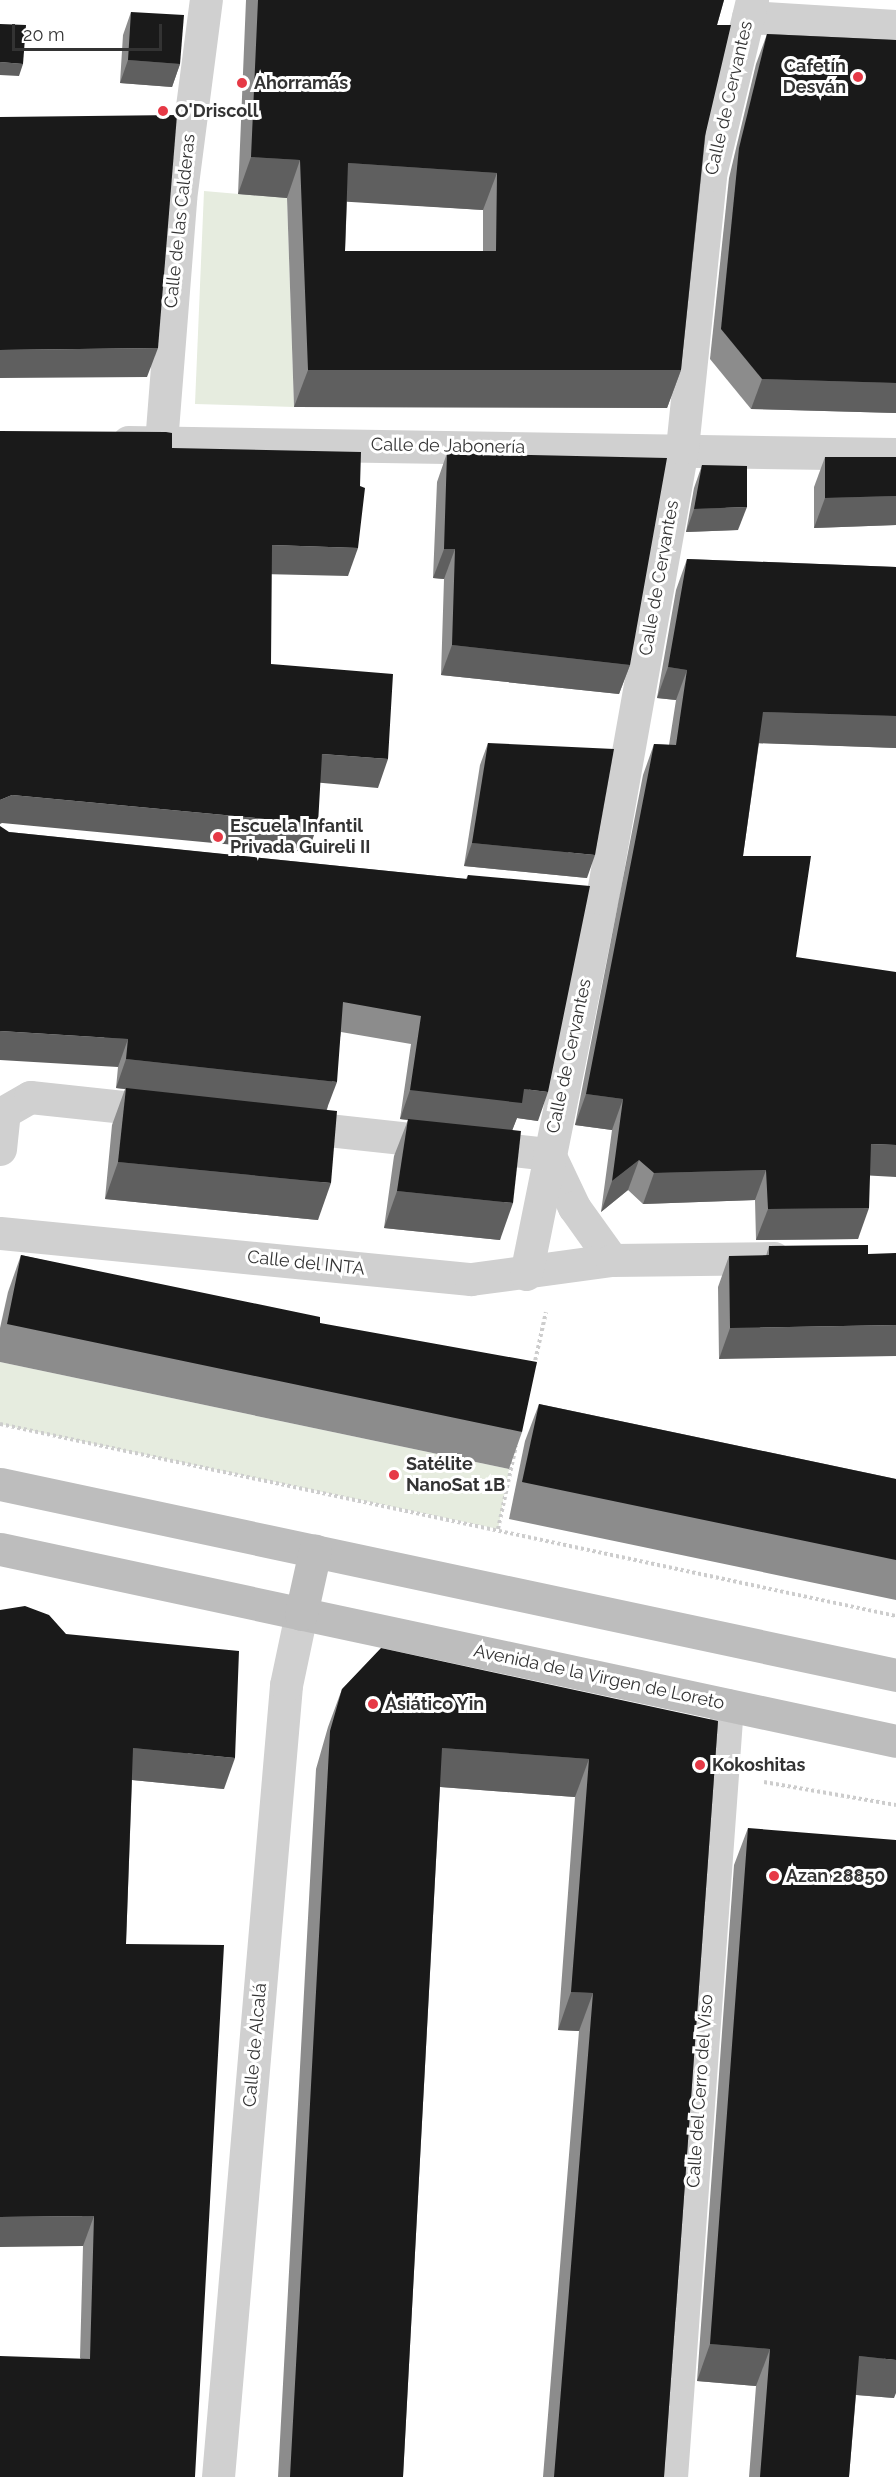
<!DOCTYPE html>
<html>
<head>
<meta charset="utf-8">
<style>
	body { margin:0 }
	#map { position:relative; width:896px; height:2477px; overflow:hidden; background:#fff; font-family:Raleway,sans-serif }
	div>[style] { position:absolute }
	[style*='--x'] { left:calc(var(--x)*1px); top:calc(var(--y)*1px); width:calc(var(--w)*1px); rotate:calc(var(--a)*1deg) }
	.green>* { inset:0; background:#e6ecdf }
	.path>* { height:4px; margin-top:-2px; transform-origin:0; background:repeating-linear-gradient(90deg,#cdcdcd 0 3px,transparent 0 6px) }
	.street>* { height:33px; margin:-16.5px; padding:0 16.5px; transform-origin:16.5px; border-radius:16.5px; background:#d0d0d0 }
	.secondary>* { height:33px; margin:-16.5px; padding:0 16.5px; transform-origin:16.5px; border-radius:16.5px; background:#bdbdbd }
	.wall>* { inset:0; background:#8c8c8c }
	.shaded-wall>* { inset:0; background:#5f5f5f }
	.building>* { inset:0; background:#1a1a1a }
	.dots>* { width:16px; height:16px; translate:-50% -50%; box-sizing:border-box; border:3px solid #fff; border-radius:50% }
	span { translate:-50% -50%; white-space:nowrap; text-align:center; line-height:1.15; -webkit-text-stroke:6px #fff; paint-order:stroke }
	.poi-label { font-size:18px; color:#333; font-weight:700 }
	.right { translate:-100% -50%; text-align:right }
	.left { translate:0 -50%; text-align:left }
	.street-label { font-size:18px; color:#333 }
	.scale { position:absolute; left:12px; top:24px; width:150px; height:27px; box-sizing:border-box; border:3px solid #333; border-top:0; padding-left:8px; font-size:18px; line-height:21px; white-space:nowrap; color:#333; -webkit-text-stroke:4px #fff; paint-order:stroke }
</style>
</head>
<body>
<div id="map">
	<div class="green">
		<div style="clip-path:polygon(204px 191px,287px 198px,294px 407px,195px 404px)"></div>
		<div style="clip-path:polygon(0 1362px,509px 1469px,498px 1529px,0 1424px)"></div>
	</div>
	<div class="path">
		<div style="--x:534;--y:1366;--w:55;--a:-77.5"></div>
		<div style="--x:0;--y:1424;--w:916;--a:12.09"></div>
		<div style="--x:498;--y:1529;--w:85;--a:-77.8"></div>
		<div style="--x:764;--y:1782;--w:134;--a:9.9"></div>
	</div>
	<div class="street">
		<div style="--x:748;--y:17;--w:148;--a:3.5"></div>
		<div style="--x:128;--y:442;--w:768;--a:0.9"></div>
		<div style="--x:161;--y:443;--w:245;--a:-85.5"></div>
		<div style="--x:180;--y:199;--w:201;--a:-82.6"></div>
		<div style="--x:291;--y:1126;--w:260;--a:6.2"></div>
		<div style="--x:0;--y:1149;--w:37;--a:-84"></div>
		<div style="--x:4;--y:1112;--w:30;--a:-30"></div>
		<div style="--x:30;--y:1097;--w:133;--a:6.1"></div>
		<div style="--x:549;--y:1154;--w:59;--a:64.7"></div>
		<div style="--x:574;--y:1207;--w:65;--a:54.4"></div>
		<div style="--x:0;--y:1233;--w:473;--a:5.6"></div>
		<div style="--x:471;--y:1279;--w:142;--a:-7.7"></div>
		<div style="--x:612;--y:1260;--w:162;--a:-0.7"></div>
		<div style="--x:526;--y:1274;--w:384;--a:-78.6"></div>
		<div style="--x:602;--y:898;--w:457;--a:-79.9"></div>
		<div style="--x:682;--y:448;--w:274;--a:-84.1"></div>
		<div style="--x:710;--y:175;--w:180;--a:-76.5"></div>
		<div style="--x:218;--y:2477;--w:795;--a:-85.09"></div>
		<div style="--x:286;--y:1685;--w:73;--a:-78.1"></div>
		<div style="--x:671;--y:2477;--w:774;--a:-85.85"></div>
	</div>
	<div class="secondary">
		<div style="--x:0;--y:1484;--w:916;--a:12.03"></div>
		<div style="--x:0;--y:1549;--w:916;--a:12.09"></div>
		<div style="--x:301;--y:1614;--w:65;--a:-77.5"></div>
	</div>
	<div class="wall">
		<div style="clip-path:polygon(evenodd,246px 0,724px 0,717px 25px,681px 370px,667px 408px,294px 407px,287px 198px,238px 194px,246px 0,347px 201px,483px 210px,483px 251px,345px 251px,347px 201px)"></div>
		<div style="clip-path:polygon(131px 12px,180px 64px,172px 87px,120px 83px,123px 35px)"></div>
		<div style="clip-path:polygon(767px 34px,896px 40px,896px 413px,751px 409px,710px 359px,729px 178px,756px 64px)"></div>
		<div style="clip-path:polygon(447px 453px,630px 665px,619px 694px,441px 675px,444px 579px,433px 578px,437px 482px)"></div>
		<div style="clip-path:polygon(825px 457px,896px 457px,896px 525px,814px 528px,814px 487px)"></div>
		<div style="clip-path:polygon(702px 465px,738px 530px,686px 532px,694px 488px)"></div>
		<div style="clip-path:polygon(687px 559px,896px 567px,896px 748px,759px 743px,743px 856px,796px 957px,870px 1175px,858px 1239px,756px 1240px,755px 1200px,643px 1204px,628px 1190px,601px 1212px,612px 1130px,575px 1125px,643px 775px,654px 744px,669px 745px,676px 700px,657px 698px,676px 590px)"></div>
		<div style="clip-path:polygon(488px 743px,587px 878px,464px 866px,480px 765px)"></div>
		<div style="clip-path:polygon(9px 832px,466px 879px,468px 875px,538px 1121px,517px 1118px,512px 1130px,500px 1240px,384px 1228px,394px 1156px,408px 1120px,400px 1119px,411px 1044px,341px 1032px,327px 1110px,318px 1220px,105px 1199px,112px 1125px,125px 1089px,116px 1088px,118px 1067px)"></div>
		<div style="clip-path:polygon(868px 1245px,719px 1359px,718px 1287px,729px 1256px,766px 1256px,769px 1246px)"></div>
		<div style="clip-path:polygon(21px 1255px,320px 1323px,522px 1432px,509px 1469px,0 1362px,0 1328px,8px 1292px)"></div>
		<div style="clip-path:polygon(539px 1404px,896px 1479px,896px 1600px,509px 1519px,525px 1441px)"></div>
		<div style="clip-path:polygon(66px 1634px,224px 1789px,132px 1780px,126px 1944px,195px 2477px,80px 2358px,83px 2246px)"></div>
		<div style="clip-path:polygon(342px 1689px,718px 1721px,664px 2477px,543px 2477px,579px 2031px,558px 2030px,575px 1797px,440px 1787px,403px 2477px,278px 2477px,316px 1769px,328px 1727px)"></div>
		<div style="clip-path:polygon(748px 1828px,894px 2398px,856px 2395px,849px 2477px,749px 2477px,756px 2386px,697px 2381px,734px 1865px)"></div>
	</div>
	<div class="shaded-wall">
		<div style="clip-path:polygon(128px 60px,180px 64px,172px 87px,120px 83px)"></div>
		<div style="clip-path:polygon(0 62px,23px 64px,19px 76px,0 75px)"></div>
		<div style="clip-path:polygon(251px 157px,300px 160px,287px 198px,238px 194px)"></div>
		<div style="clip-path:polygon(348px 163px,497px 173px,483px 210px,335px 201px)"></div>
		<div style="clip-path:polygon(158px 348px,147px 377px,0 378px,0 350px)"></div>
		<div style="clip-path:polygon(308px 370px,681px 370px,667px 408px,294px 407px)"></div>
		<div style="clip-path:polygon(762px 379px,896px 383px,896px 413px,751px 409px)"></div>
		<div style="clip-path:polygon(896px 496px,896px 525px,814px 528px,825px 498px)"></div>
		<div style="clip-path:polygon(747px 507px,738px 530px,686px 532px,694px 509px)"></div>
		<div style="clip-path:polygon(272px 545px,358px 548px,348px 576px,262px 574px)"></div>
		<div style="clip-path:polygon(444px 549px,455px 549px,444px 579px,433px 578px)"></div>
		<div style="clip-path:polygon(452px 645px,630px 665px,619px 694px,441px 675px)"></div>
		<div style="clip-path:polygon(668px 667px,687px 670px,676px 700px,657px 698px)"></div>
		<div style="clip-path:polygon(763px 712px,896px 716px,896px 748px,752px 743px)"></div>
		<div style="clip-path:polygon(322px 754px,388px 759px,378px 788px,312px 782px)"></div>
		<div style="clip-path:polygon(12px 795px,318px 824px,308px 852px,2px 823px,0 824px,0 800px)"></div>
		<div style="clip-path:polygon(472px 843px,595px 855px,587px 878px,464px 866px)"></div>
		<div style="clip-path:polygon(0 1031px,128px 1039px,118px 1067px,0 1060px)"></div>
		<div style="clip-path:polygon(126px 1059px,337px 1082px,326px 1111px,116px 1088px)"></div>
		<div style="clip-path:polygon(524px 1089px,548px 1092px,538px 1121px,517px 1118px,512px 1131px,400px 1119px,410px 1090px)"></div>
		<div style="clip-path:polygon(586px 1094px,623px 1099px,612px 1130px,575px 1125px)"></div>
		<div style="clip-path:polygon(871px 1144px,896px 1145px,896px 1177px,860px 1175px)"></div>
		<div style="clip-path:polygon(639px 1160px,628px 1190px,601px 1212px,612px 1181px)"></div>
		<div style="clip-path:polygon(118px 1162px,331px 1183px,318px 1220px,105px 1199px)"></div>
		<div style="clip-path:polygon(766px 1170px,755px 1200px,643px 1204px,654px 1173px)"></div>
		<div style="clip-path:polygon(397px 1191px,513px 1203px,500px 1240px,384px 1228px)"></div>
		<div style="clip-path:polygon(869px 1208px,858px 1239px,756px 1240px,768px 1209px)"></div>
		<div style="clip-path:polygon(896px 1325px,896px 1356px,719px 1359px,730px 1328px)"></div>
		<div style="clip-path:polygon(133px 1748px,235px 1758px,224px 1789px,122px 1779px)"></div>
		<div style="clip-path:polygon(442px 1748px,589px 1759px,575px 1797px,428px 1786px)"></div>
		<div style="clip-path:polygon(571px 1992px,593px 1993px,579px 2031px,558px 2030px)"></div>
		<div style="clip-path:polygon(94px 2216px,83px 2246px,0 2247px,0 2217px)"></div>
		<div style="clip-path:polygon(710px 2344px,770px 2349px,756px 2386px,697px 2381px)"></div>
		<div style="clip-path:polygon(859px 2356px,896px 2360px,896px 2393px,894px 2398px,845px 2394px)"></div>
	</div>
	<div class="building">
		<div style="clip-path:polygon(evenodd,258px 0,724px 0,717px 25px,731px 25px,705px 136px,681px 370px,308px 370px,300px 160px,251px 157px,258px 0,348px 163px,497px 173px,496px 251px,345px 251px,348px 163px)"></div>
		<div style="clip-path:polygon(131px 12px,184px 15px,180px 64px,128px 60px)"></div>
		<div style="clip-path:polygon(0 24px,26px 25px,23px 64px,0 62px)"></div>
		<div style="clip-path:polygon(767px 34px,896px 40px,896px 383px,762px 379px,721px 329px,739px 148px)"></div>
		<div style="clip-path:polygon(177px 115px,158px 348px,0 350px,0 117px)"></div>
		<div style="clip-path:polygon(0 431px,166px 432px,172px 433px,172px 448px,361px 452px,360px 486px,365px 488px,358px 548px,272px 545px,271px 664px,393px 674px,388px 759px,322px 754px,318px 824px,12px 795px,0 800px)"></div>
		<div style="clip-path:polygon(447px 453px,667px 458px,630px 665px,452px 645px,455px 549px,444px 549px)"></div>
		<div style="clip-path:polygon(825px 457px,896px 457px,896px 496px,825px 498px)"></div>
		<div style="clip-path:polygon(702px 465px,747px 466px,747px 507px,694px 509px)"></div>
		<div style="clip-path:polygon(687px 559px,896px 567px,896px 716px,763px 712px,743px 856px,811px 856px,796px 957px,896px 972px,896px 1145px,871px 1144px,869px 1208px,768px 1209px,766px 1170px,654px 1173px,639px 1160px,612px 1181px,623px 1099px,586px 1094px,654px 744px,676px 745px,687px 670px,668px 667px)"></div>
		<div style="clip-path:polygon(488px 743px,614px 749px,595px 855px,472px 843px)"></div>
		<div style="clip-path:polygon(0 826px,9px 832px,467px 879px,468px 875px,590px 886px,548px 1092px,524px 1089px,522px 1103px,410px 1090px,421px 1016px,343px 1002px,337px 1082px,126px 1059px,128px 1039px,0 1031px)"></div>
		<div style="clip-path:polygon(126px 1088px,337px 1111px,331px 1183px,118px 1162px)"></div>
		<div style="clip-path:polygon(408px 1119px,521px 1131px,513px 1203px,397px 1191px)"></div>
		<div style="clip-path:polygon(868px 1245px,868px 1254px,896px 1253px,896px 1325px,730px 1328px,729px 1256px,769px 1255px,769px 1246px)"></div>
		<div style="clip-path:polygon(21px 1255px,320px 1317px,320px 1323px,537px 1362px,522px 1432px,7px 1324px)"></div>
		<div style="clip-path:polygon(539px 1404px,896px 1479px,896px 1560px,522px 1482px)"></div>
		<div style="clip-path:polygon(25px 1606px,49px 1615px,66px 1634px,239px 1651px,235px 1758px,133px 1748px,126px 1944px,224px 1945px,195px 2477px,0 2477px,0 2356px,90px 2359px,94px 2216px,0 2217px,0 1610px)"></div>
		<div style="clip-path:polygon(381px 1648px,718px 1721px,664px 2477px,554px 2477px,593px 1993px,571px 1992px,589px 1759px,442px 1748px,403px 2477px,290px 2477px,330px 1731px,342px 1689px)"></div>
		<div style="clip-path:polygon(748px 1828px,896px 1840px,896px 2360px,859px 2356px,849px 2477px,760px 2477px,770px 2349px,710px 2344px)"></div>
	</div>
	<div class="dots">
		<div style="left:858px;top:77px;background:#e63946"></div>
		<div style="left:242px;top:83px;background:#e63946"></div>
		<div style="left:163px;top:111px;background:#e63946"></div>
		<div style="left:218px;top:837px;background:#e63946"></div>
		<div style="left:394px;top:1475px;background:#e63946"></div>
		<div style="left:373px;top:1704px;background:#e63946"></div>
		<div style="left:700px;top:1765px;background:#e63946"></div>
		<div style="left:774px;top:1876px;background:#e63946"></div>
	</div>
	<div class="poi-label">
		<span class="right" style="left:846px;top:77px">Cafetín<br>Desván</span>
		<span class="left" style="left:254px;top:83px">Ahorramás</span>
		<span class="left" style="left:175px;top:111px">O'Driscoll</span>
		<span class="left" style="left:230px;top:837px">Escuela Infantil<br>Privada Guireli II</span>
		<span class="left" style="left:406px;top:1475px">Satélite<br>NanoSat 1B</span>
		<span class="left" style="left:385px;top:1704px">Asiático Yin</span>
		<span class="left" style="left:712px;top:1765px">Kokoshitas</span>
		<span class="left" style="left:786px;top:1876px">Azan 28850</span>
	</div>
	<div class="street-label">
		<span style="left:729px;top:98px;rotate:-77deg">Calle de Cervantes</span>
		<span style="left:180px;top:221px;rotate:-84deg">Calle de las Calderas</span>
		<span style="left:448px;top:446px;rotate:1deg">Calle de Jabonería</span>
		<span style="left:659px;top:578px;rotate:-80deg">Calle de Cervantes</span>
		<span style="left:569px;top:1056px;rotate:-78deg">Calle de Cervantes</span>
		<span style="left:306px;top:1263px;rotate:6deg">Calle del INTA</span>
		<span style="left:599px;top:1677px;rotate:12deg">Avenida de la Virgen de Loreto</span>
		<span style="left:255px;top:2045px;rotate:-85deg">Calle de Alcalá</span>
		<span style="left:700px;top:2091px;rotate:-86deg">Calle del Cerro del Viso</span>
	</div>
	<div class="scale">20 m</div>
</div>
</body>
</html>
